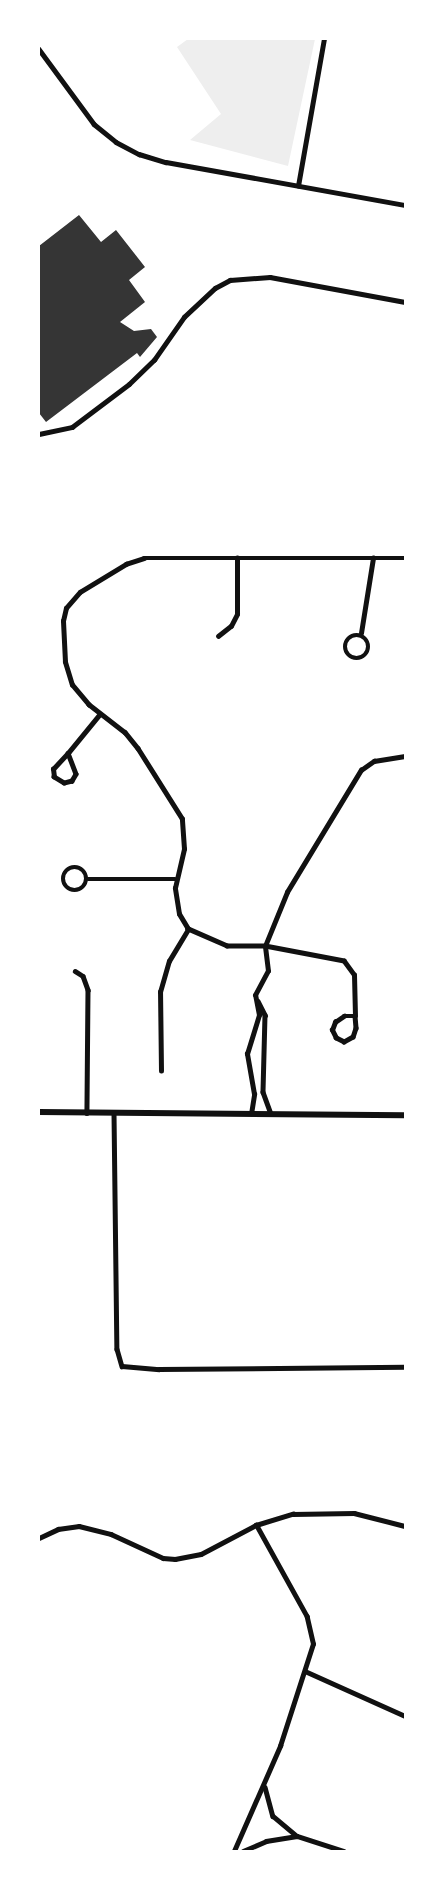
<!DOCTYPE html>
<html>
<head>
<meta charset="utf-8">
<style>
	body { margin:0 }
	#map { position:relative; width:444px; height:1890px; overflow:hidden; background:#fff; font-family:Arial,sans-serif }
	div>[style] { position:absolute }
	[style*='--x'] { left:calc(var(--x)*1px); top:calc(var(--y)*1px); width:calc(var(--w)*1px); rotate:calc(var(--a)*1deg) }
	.green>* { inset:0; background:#eee }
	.building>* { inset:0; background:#353535 }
	.minor>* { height:4.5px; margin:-2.25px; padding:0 2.25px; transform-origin:2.25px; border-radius:2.25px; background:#111 }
	.minor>.ring { margin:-2.25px; padding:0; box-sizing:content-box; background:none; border:4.5px solid #111; border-radius:50% }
	.tertiary>* { height:5.5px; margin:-2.75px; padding:0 2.75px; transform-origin:2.75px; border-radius:2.75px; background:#111 }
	span { translate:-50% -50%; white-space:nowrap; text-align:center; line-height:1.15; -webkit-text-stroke:4px #fff; paint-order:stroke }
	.frame { position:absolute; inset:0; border:40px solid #fff; pointer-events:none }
</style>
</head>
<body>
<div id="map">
	<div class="green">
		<div style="clip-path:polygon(188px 39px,315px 39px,288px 166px,190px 140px,221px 114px,177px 47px)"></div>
	</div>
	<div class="building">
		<div style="clip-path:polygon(79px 215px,101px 242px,116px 230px,145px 267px,129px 280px,145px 302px,120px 322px,134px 331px,151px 329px,157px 337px,140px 357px,137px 353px,46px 422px,39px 413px,39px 246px)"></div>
	</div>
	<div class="minor">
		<div style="--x:39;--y:49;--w:93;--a:53.7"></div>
		<div style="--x:94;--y:124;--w:28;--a:39"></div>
		<div style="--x:116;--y:142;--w:26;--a:28"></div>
		<div style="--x:139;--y:154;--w:28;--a:17"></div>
		<div style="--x:166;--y:162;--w:243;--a:10.2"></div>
		<div style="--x:298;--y:186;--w:149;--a:-80"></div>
		<div style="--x:39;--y:434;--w:34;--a:-12"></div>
		<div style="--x:72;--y:427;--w:71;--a:-37"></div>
		<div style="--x:129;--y:384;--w:35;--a:-44"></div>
		<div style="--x:154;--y:360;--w:52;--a:-55.1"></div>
		<div style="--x:184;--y:317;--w:42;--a:-43.1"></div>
		<div style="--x:215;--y:288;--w:17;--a:-28"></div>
		<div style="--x:230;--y:280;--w:40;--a:-4.3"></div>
		<div style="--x:270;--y:277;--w:137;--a:10.5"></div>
		<div style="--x:361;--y:633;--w:76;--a:-80.9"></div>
		<div class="ring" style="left:345px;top:635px;width:19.5px;height:19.5px"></div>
		<div style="--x:218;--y:636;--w:16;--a:-38"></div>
		<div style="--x:231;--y:626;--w:13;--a:-63"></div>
		<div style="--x:237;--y:614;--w:56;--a:-90"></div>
		<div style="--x:68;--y:753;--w:22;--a:69"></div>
		<div style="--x:76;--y:774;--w:8;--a:120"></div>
		<div style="--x:72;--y:781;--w:8;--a:166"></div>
		<div style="--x:64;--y:783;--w:12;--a:-149"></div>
		<div style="--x:54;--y:777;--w:8;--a:-97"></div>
		<div style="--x:53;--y:769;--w:22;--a:-47"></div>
		<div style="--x:68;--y:753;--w:49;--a:-50.8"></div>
		<div class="ring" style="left:63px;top:867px;width:19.5px;height:19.5px"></div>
		<div style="--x:88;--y:879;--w:87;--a:0"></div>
		<div style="--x:75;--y:971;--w:9;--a:32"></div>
		<div style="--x:83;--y:976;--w:15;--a:70"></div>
		<div style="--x:88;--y:990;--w:123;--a:90.5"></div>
		<div style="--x:258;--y:1001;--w:16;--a:63"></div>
		<div style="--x:265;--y:1015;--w:77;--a:91.5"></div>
		<div style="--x:263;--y:1092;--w:23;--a:70"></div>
		<div style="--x:344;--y:1016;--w:11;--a:0"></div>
		<div style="--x:355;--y:1016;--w:12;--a:85"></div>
		<div style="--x:356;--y:1028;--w:9;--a:108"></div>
		<div style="--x:353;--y:1037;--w:10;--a:151"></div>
		<div style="--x:344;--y:1042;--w:9;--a:-153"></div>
		<div style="--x:336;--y:1038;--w:9;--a:-117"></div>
		<div style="--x:332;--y:1030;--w:9;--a:-69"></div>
		<div style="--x:335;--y:1022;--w:11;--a:-34"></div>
		<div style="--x:355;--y:1016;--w:41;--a:-91.4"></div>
		<div style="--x:354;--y:975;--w:17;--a:-126"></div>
		<div style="--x:344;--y:961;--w:80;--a:-169.2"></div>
		<div style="--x:265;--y:946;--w:38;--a:180"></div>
		<div style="--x:227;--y:946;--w:43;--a:-156.4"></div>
		<div style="--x:188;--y:929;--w:17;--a:-121"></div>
		<div style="--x:179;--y:914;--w:26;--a:-99"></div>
		<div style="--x:175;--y:888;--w:40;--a:-77"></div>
		<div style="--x:184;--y:849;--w:30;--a:-94"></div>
		<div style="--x:182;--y:819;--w:83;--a:-122.2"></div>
		<div style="--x:138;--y:749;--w:21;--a:-129"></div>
		<div style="--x:125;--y:733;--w:46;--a:-142.1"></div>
		<div style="--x:89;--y:705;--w:26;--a:-130"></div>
		<div style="--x:72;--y:685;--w:24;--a:-107"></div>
		<div style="--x:65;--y:662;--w:41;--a:-92.8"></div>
		<div style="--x:63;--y:621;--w:13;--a:-77"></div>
		<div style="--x:66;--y:608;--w:21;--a:-49"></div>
		<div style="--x:80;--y:592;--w:54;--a:-31.3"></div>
		<div style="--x:126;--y:564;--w:19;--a:-18"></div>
		<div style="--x:144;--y:558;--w:261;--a:0"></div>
		<div style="--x:161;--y:1071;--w:79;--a:-90.7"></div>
		<div style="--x:160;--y:992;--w:32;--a:-74"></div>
		<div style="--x:169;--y:961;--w:37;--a:-59"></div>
		<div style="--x:114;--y:1113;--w:236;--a:89.3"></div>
		<div style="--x:117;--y:1349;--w:18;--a:74"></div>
		<div style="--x:122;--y:1366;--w:37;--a:5"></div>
		<div style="--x:159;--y:1369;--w:246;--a:-0.5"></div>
		<div style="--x:251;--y:1114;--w:20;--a:-81"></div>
		<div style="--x:254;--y:1094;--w:41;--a:-99.9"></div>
		<div style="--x:247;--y:1054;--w:41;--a:-72.9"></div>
		<div style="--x:259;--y:1015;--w:20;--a:-101"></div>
		<div style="--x:255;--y:995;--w:27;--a:-62"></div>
		<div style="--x:268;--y:971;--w:25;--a:-97"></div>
		<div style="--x:265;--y:946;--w:58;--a:-67.8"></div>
		<div style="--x:287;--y:892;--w:143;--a:-58.8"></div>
		<div style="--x:361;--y:770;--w:16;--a:-35"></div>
		<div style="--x:374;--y:761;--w:31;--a:-9"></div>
		<div style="--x:39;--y:1538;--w:21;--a:-25"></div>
		<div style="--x:58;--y:1529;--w:21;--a:-8"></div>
		<div style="--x:79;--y:1526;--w:33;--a:14"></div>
		<div style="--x:111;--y:1534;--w:57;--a:24.8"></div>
		<div style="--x:163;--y:1558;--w:12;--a:5"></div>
		<div style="--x:175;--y:1559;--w:26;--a:-11"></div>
		<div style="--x:201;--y:1554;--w:62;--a:-27.8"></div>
		<div style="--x:256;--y:1525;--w:39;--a:-17"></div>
		<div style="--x:293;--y:1514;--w:61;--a:-0.9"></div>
		<div style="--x:354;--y:1513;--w:53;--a:14.3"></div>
		<div style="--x:305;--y:1671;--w:110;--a:24.2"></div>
		<div style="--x:265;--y:1787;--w:30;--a:75"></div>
		<div style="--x:273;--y:1816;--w:31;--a:40"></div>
		<div style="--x:234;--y:1851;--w:115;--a:-66.3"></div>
		<div style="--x:280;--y:1746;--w:107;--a:-72.1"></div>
		<div style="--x:313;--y:1644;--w:28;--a:-103"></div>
		<div style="--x:307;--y:1617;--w:105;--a:-119"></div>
		<div style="--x:243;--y:1851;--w:25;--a:-23"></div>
		<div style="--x:266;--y:1841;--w:31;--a:-9"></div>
		<div style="--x:297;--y:1836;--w:49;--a:17.7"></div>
	</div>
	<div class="tertiary">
		<div style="--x:39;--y:1112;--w:366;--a:0.5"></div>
	</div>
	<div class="frame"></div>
</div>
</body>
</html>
